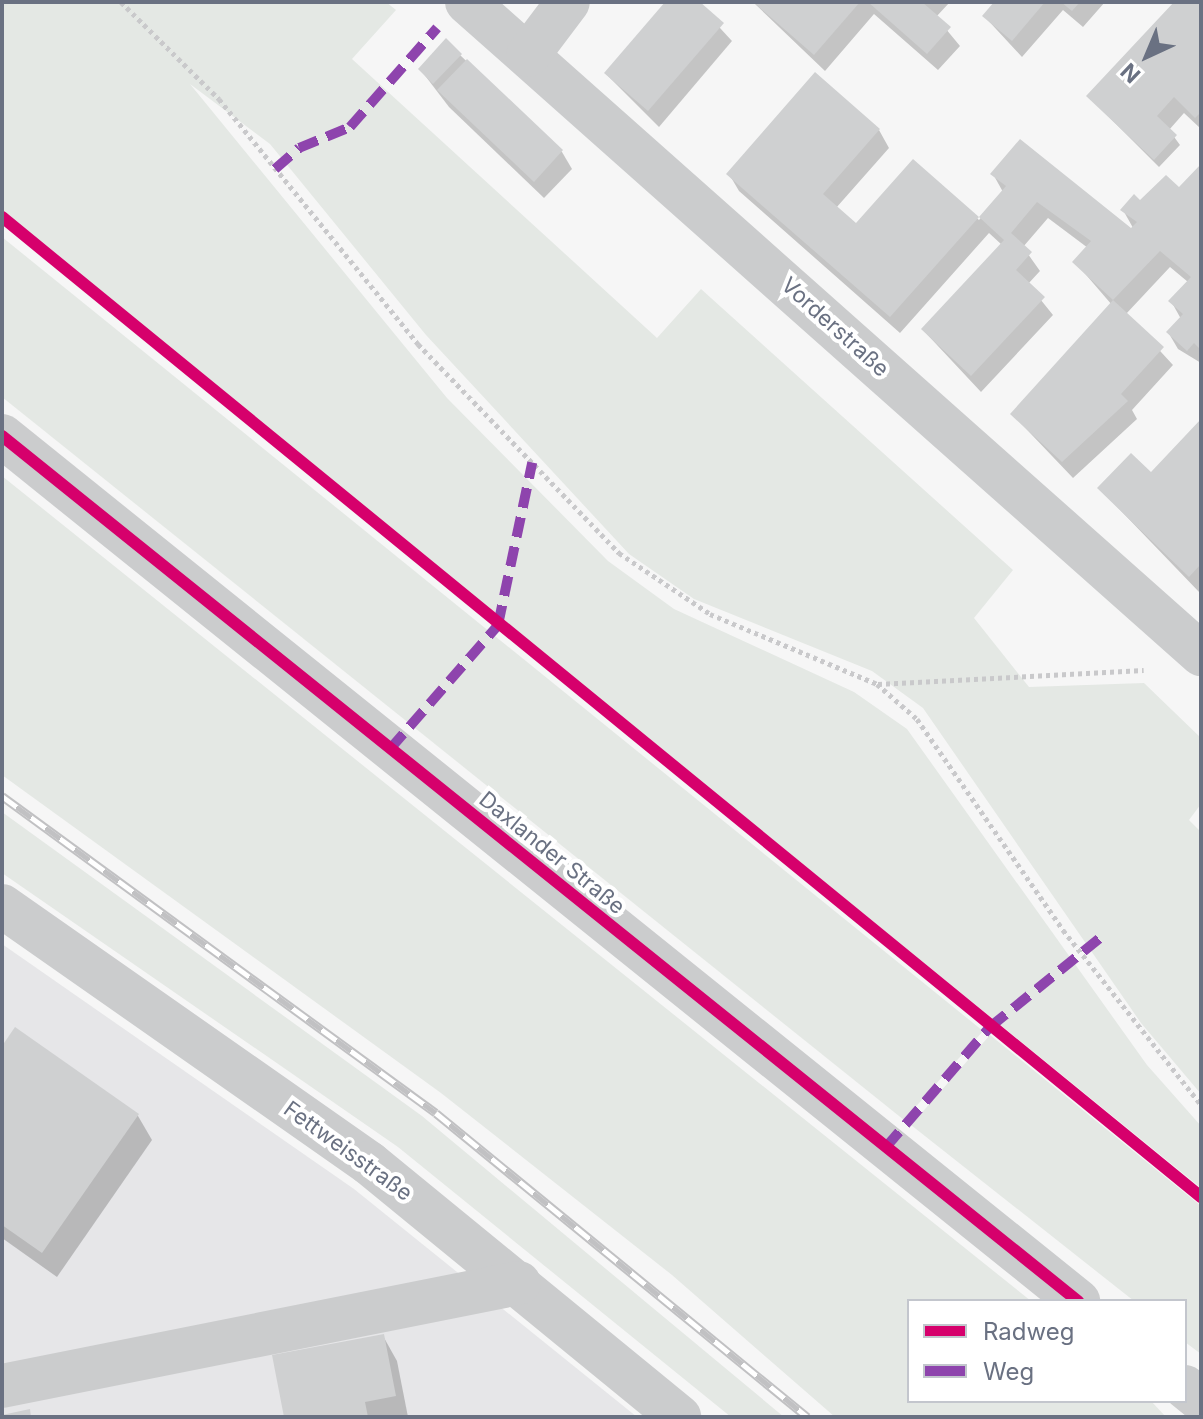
<!DOCTYPE html>
<html>
<head>
<meta charset="utf-8">
<style>
	body { margin:0 }
	#map { position:relative; width:1203px; height:1419px; overflow:hidden; background:#f6f6f6; font-family:Inter,sans-serif }
	div>[style] { position:absolute }
	[style*='--x'] { left:calc(var(--x)*1px); top:calc(var(--y)*1px); width:calc(var(--w)*1px); rotate:calc(var(--a)*1deg) }
	.built>* { inset:0; background:#e6e6e8 }
	.green>* { inset:0; background:#e4e8e4 }
	.shadow>* { inset:0; background:#0003 }
	.building>* { inset:0; background:#cfd0d1 }
	.path>* { height:5px; margin-top:-2.5px; transform-origin:0; background:repeating-linear-gradient(90deg,#c9c9cb 0 4px,transparent 0 8px) }
	.minor>* { height:44px; margin:-22px; padding:0 22px; transform-origin:22px; border-radius:22px; background:#cbcccd }
	.rail>* { height:9px; margin-top:-4.5px; transform-origin:0; background:repeating-linear-gradient(90deg,#fff 0 18px,#c1c1c3 0 36px); box-sizing:border-box; border-block:2px solid #c1c1c3 }
	.quiet>* { height:10px; margin-top:-5px; transform-origin:0; background:repeating-linear-gradient(90deg,#8e44ad 0 20px,transparent 0 30px) }
	.cycleway>* { height:12px; margin:-6px; padding:0 6px; transform-origin:6px; border-radius:6px; background:#d6006c }
	span { translate:-50% -50%; white-space:nowrap; text-align:center; line-height:1.15; -webkit-text-stroke:8px #fff; paint-order:stroke }
	.street-label { font-size:22px; color:#6a7182 }
	.frame { position:absolute; inset:0; border:4px solid #6a7182; pointer-events:none }
	.legend { position:absolute; left:907px; top:1299px; width:280px; height:104px; box-sizing:border-box; background:#fff; border:2px solid #c3c6cd; margin:0; padding:10px 14px; list-style:none; font-size:24px; color:#6a7182 }
	.legend li { display:flex; align-items:center; gap:16px; height:40px }
	.legend b { width:40px; border:2px solid #c3c6cd }
	.north { position:absolute; left:1107px; top:16px; width:80px; height:80px; -webkit-text-stroke:6px #fff; paint-order:stroke; rotate:224deg; font-size:22px; font-weight:700; line-height:32px; text-align:center; color:#6a7182 }
	.north::after { content:''; display:block; margin:auto; width:28px; height:36px; background:#6a7182; clip-path:polygon(50% 0,100% 100%,50% 72%,0 100%) }
</style>
</head>
<body>
<div id="map">
	<div class="built">
		<div style="clip-path:polygon(2px 944px,354px 1189px,637px 1417px,2px 1417px)"></div>
	</div>
	<div class="green">
		<div style="clip-path:polygon(2px 2px,386px 2px,396px 10px,352px 59px,657px 338px,701px 289px,1013px 570px,974px 618px,1029px 687px,1144px 683px,1201px 738px,1201px 804px,1189px 820px,1201px 832px,1201px 1094px,1141px 1023px,923px 708px,872px 671px,694px 599px,629px 554px,426px 335px,270px 144px,190px 84px,447px 398px,608px 561px,674px 609px,854px 692px,907px 729px,1147px 1065px,1201px 1126px,1201px 1188px,2px 213px)"></div>
		<div style="clip-path:polygon(2px 237px,983px 1031px,904px 1120px,2px 397px)"></div>
		<div style="clip-path:polygon(2px 476px,1031px 1301px,909px 1301px,909px 1401px,1151px 1401px,1166px 1417px,835px 1417px,672px 1275px,441px 1093px,2px 775px)"></div>
		<div style="clip-path:polygon(2px 812px,422px 1116px,784px 1417px,731px 1417px,398px 1147px,2px 873px)"></div>
		<div style="clip-path:polygon(990px 1035px,1201px 1206px,1201px 1354px,1185px 1342px,1185px 1301px,1134px 1301px,911px 1125px)"></div>
	</div>
	<div class="shadow">
		<div style="clip-path:polygon(667px 2px,696px 2px,732px 41px,659px 127px,606px 74px)"></div>
		<div style="clip-path:polygon(753px 2px,950px 2px,936px 17px,960px 46px,938px 70px,874px 14px,825px 71px)"></div>
		<div style="clip-path:polygon(997px 2px,1105px 2px,1083px 27px,1063px 10px,1022px 57px,984px 16px)"></div>
		<div style="clip-path:polygon(1177px 2px,1201px 2px,1201px 129px,1184px 113px,1169px 130px,1180px 145px,1159px 167px,1088px 96px)"></div>
		<div style="clip-path:polygon(460px 55px,562px 152px,572px 169px,544px 198px,449px 107px,420px 69px)"></div>
		<div style="clip-path:polygon(879px 130px,889px 148px,836px 208px,855px 226px,913px 162px,979px 220px,1003px 192px,993px 174px,1137px 235px,1123px 210px,1179px 190px,1201px 167px,1201px 363px,1178px 349px,1168px 332px,1181px 319px,1171px 301px,1188px 282px,1170px 267px,1126px 314px,1173px 365px,1132px 410px,1137px 419px,1073px 478px,1012px 414px,1112px 305px,1075px 262px,1088px 248px,1048px 218px,1023px 247px,1040px 271px,1028px 284px,1053px 315px,981px 392px,923px 330px,1002px 245px,989px 233px,900px 333px,739px 191px,729px 174px)"></div>
		<div style="clip-path:polygon(1201px 422px,1201px 591px,1200px 593px,1100px 489px,1151px 475px)"></div>
		<div style="clip-path:polygon(15px 1030px,138px 1116px,152px 1140px,57px 1277px,2px 1238px,2px 1049px)"></div>
		<div style="clip-path:polygon(383px 1336px,397px 1361px,408px 1417px,286px 1417px)"></div>
	</div>
	<div class="building">
		<div style="clip-path:polygon(665px 2px,700px 2px,724px 23px,648px 111px,604px 73px)"></div>
		<div style="clip-path:polygon(753px 2px,860px 2px,814px 55px)"></div>
		<div style="clip-path:polygon(868px 2px,922px 2px,951px 27px,927px 54px)"></div>
		<div style="clip-path:polygon(994px 2px,1045px 2px,1012px 41px,982px 16px)"></div>
		<div style="clip-path:polygon(1061px 2px,1080px 2px,1072px 11px)"></div>
		<div style="clip-path:polygon(1174px 2px,1201px 2px,1201px 112px,1195px 118px,1174px 97px,1157px 116px,1177px 135px,1154px 160px,1086px 96px)"></div>
		<div style="clip-path:polygon(446px 38px,462px 54px,433px 84px,418px 69px)"></div>
		<div style="clip-path:polygon(467px 59px,563px 150px,534px 182px,437px 90px)"></div>
		<div style="clip-path:polygon(815px 72px,880px 129px,823px 194px,856px 223px,913px 159px,979px 217px,890px 317px,726px 174px)"></div>
		<div style="clip-path:polygon(1020px 139px,1131px 228px,1137px 222px,1120px 210px,1134px 194px,1140px 200px,1166px 175px,1179px 187px,1201px 164px,1201px 350px,1194px 343px,1187px 351px,1166px 332px,1183px 314px,1168px 301px,1191px 277px,1160px 251px,1113px 300px,1072px 262px,1091px 241px,1037px 202px,1011px 233px,1032px 252px,1016px 270px,1045px 297px,971px 376px,921px 329px,1004px 240px,979px 217px,1006px 186px,990px 174px)"></div>
		<div style="clip-path:polygon(1113px 300px,1164px 347px,1121px 394px,1128px 401px,1062px 462px,1010px 414px)"></div>
		<div style="clip-path:polygon(1201px 419px,1201px 564px,1189px 577px,1097px 488px,1131px 453px,1151px 472px)"></div>
		<div style="clip-path:polygon(15px 1027px,139px 1114px,42px 1253px,2px 1225px,2px 1046px)"></div>
		<div style="clip-path:polygon(384px 1334px,396px 1396px,365px 1402px,368px 1417px,284px 1417px,272px 1355px)"></div>
		<div style="clip-path:polygon(30px 1409px,31px 1417px,2px 1417px,2px 1415px)"></div>
	</div>
	<div class="path">
		<div style="--x:121;--y:2;--w:138;--a:44.7"></div>
		<div style="--x:219;--y:99;--w:316;--a:50.9"></div>
		<div style="--x:418;--y:344;--w:290;--a:46.1"></div>
		<div style="--x:619;--y:553;--w:110;--a:33.8"></div>
		<div style="--x:710;--y:614;--w:181;--a:22.7"></div>
		<div style="--x:877;--y:684;--w:53;--a:41.2"></div>
		<div style="--x:917;--y:719;--w:257;--a:55.3"></div>
		<div style="--x:1063;--y:930;--w:223;--a:51.7"></div>
		<div style="--x:878;--y:684;--w:266;--a:-3"></div>
	</div>
	<div class="minor">
		<div style="--x:467;--y:2;--w:982;--a:41.61"></div>
		<div style="--x:528;--y:55;--w:66;--a:-53"></div>
		<div style="--x:2;--y:436;--w:1381;--a:38.8"></div>
		<div style="--x:2;--y:906;--w:448;--a:35"></div>
		<div style="--x:369;--y:1163;--w:401;--a:39.3"></div>
		<div style="--x:2;--y:1386;--w:527;--a:-11.27"></div>
		<div style="--x:1185;--y:1387;--w:21;--a:39"></div>
	</div>
	<div class="rail">
		<div style="--x:2;--y:796;--w:537;--a:36.14"></div>
		<div style="--x:436;--y:1113;--w:480;--a:39.3"></div>
	</div>
	<div class="quiet">
		<div style="--x:275;--y:169;--w:32;--a:-41"></div>
		<div style="--x:299;--y:148;--w:55;--a:-22.4"></div>
		<div style="--x:350;--y:127;--w:132;--a:-48.7"></div>
		<div style="--x:390;--y:749;--w:164;--a:-48.9"></div>
		<div style="--x:498;--y:625;--w:166;--a:-78.1"></div>
		<div style="--x:886;--y:1147;--w:159;--a:-49.1"></div>
		<div style="--x:990;--y:1027;--w:148;--a:-39"></div>
	</div>
	<div class="cycleway">
		<div style="--x:2;--y:217;--w:1549;--a:39.26"></div>
		<div style="--x:2;--y:436;--w:1381;--a:38.8"></div>
	</div>
	<div class="street-label">
		<span style="left:835px;top:327px;rotate:42deg">Vorderstraße</span>
		<span style="left:552px;top:853px;rotate:39deg">Daxlander Straße</span>
		<span style="left:348px;top:1151px;rotate:36deg">Fettweisstraße</span>
	</div>
	<div class="frame"></div>
	<ul class="legend">
	<li><b style="height:10px;background:#d6006c"></b>Radweg</li>
	<li><b style="height:10px;background:#8e44ad"></b>Weg</li>
	</ul>
	<div class="north">N</div>
</div>
</body>
</html>
